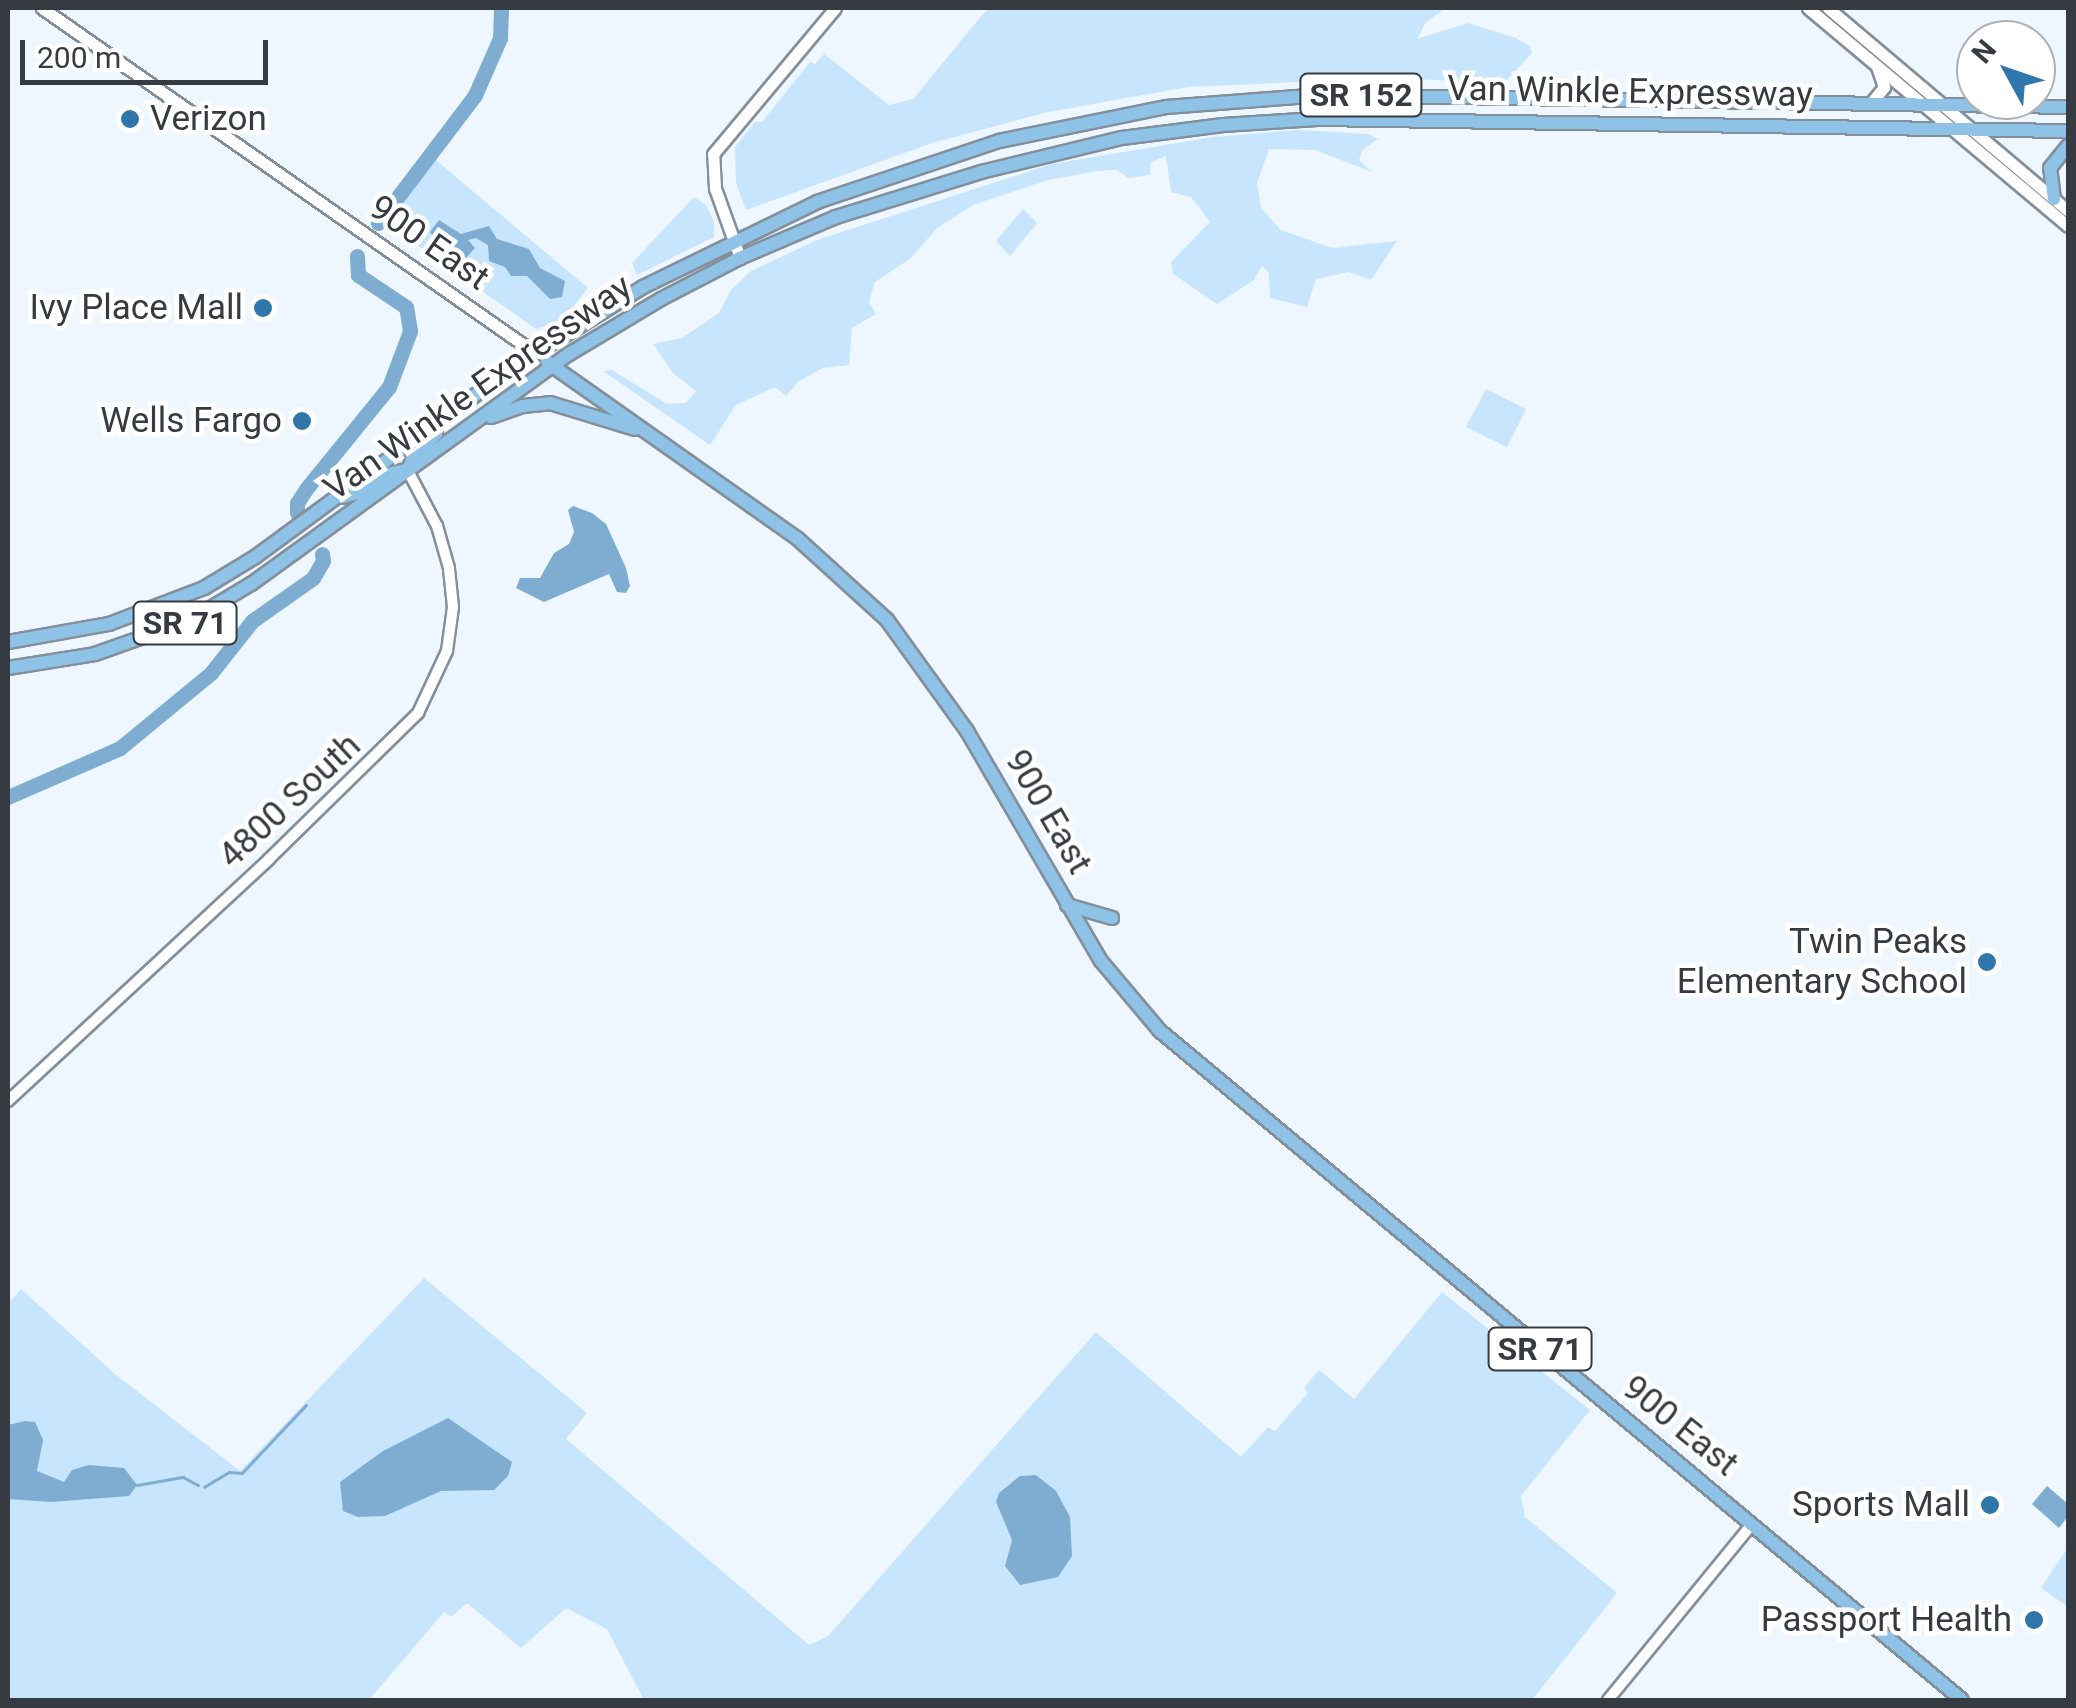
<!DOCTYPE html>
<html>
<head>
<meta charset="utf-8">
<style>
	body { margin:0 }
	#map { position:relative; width:2076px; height:1708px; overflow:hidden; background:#eef7ff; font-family:Roboto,sans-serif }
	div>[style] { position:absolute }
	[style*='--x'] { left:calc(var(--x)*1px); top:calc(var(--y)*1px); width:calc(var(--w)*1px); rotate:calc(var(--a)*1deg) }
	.green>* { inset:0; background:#c8e5fe }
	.water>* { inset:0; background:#7fadd2 }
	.stream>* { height:2.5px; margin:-1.25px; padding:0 1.25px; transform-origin:1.25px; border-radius:1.25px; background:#7fadd2 }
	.river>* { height:15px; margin:-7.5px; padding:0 7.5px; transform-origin:7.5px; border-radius:7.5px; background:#7fadd2 }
	.roads { filter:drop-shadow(2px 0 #83909c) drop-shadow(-2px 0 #83909c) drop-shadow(0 2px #83909c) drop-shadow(0 -2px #83909c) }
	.tertiary>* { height:10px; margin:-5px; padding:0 5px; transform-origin:5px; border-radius:5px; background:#fff }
	.secondary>* { height:11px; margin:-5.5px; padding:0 5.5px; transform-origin:5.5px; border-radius:5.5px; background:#fff }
	.primary>* { height:12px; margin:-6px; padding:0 6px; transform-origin:6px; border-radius:6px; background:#8fc2e7 }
	.dots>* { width:28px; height:28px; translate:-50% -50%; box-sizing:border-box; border:5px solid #fff; border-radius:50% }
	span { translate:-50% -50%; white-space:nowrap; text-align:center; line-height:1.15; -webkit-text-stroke:9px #fff; paint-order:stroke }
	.shield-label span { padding:2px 8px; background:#fff; border:2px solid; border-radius:8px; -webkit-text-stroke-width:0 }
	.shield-label { font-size:32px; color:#353b40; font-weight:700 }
	.street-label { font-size:35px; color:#353b40 }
	.poi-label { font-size:35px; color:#353b40 }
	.left { translate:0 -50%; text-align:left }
	.right { translate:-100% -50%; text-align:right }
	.frame { position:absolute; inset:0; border:10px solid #353b40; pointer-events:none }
	.north { position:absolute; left:1956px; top:20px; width:100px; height:100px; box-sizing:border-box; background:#fff; border:2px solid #aeb1b3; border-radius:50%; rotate:310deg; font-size:28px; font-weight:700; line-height:40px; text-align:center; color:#353b40 }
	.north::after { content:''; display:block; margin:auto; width:35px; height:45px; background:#2f76ab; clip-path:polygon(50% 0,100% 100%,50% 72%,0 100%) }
	.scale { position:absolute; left:20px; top:40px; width:248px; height:45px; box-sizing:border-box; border:5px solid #353b40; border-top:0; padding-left:12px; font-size:30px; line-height:35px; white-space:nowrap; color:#353b40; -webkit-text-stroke:8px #fff; paint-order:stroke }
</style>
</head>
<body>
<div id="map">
	<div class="green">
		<div style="clip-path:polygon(988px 8px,1446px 8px,1426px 22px,1417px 39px,1468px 23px,1516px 38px,1530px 46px,1532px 53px,1504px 83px,1387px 78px,1188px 87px,1048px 112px,932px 143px,746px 210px,736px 183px,735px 147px,755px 122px,762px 122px,810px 62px,815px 64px,824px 54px,889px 105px,913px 99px)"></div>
		<div style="clip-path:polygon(1298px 130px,1367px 134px,1378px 139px,1362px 150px,1359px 160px,1372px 172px,1315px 150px,1269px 149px,1257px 183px,1261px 208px,1281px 230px,1332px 248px,1397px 241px,1371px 280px,1349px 272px,1316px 279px,1307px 307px,1270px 298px,1269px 273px,1262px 266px,1254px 280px,1217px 304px,1173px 274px,1171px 262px,1210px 222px,1191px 197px,1171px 192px,1166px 156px,1151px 162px,1150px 175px,1128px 178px,1117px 170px,1097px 171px,1048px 180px,973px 205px,937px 228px,911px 258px,875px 282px,869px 302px,876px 314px,852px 328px,849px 365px,823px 368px,799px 381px,786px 396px,775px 387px,736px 405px,710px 445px,603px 371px,612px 370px,667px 404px,686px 403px,696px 391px,673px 373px,653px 344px,682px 338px,719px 313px,731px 290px,751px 271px,817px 240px,1052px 164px,1213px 137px)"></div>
		<div style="clip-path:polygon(431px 156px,588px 288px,563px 320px,536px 329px,380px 219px)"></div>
		<div style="clip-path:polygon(694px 197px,706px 205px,714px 222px,714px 237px,637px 275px,632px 263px)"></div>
		<div style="clip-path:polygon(1023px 209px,1037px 223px,1010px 256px,996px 241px)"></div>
		<div style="clip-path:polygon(1486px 389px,1526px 409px,1507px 447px,1466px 427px)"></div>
		<div style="clip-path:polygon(424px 1278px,587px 1413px,566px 1439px,809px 1645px,828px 1636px,1096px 1332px,1241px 1457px,1268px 1427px,1275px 1431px,1308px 1393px,1304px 1388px,1319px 1370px,1354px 1399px,1442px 1292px,1590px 1410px,1521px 1496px,1525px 1517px,1617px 1593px,1532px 1700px,644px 1700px,607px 1629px,566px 1608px,521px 1648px,467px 1603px,451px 1617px,444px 1612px,369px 1700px,8px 1700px,8px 1304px,21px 1289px,115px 1374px,240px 1471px)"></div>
		<div style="clip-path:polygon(2068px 1547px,2068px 1607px,2041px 1588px)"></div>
	</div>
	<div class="water">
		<div style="clip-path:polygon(439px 220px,461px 234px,489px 226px,497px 239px,529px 249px,540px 268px,565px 281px,562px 297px,550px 299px,527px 276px,511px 276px,505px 267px,489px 261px,488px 245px,476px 238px,468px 240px,475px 248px,466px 258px,443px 251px,430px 232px)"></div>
		<div style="clip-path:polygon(573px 506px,592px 513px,606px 524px,626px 568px,630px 586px,626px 593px,617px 592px,609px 574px,544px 602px,516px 588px,520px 578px,540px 578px,554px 553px,569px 544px,574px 532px,568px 510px)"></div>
		<div style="clip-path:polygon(448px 1418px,512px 1462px,508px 1476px,494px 1490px,441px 1491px,385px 1516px,358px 1517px,343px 1511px,340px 1482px,383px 1451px)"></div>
		<div style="clip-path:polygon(25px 1421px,35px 1422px,43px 1440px,37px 1471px,64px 1482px,72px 1470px,89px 1465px,124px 1468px,137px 1485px,129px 1496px,51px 1502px,8px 1499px,8px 1425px)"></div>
		<div style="clip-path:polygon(1036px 1475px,1056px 1491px,1070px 1517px,1072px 1556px,1058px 1577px,1020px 1585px,1005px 1566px,1012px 1540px,996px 1502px,999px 1493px,1020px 1476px)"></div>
		<div style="clip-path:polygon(2047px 1486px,2068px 1504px,2068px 1516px,2059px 1528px,2032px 1504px)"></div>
	</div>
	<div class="stream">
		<div style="--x:137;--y:1485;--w:47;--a:-9.9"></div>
		<div style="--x:183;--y:1477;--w:17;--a:28"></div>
		<div style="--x:204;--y:1487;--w:29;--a:-31"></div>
		<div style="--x:229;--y:1472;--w:13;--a:4"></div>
		<div style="--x:242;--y:1473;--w:93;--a:-46.7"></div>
	</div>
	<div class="river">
		<div style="--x:378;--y:223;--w:161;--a:-52.8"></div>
		<div style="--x:475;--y:95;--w:62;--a:-66.3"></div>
		<div style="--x:500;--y:38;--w:30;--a:-88"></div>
		<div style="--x:297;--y:513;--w:10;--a:-90"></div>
		<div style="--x:297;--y:503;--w:17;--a:-57"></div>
		<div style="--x:306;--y:489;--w:132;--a:-50.9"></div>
		<div style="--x:389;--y:387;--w:60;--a:-69.4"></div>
		<div style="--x:410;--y:331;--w:24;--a:-99"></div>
		<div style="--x:406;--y:307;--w:58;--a:-146.3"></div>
		<div style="--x:358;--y:275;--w:19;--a:-93"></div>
		<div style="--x:8;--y:797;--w:122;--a:-23.6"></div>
		<div style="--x:120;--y:748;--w:118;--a:-39.5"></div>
		<div style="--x:211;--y:673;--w:66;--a:-51.7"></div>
		<div style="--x:252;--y:621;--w:75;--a:-35.2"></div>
		<div style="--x:313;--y:578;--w:20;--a:-60"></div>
		<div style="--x:323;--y:561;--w:7;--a:-98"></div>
	</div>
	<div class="roads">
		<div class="tertiary">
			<div style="--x:8;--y:1101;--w:356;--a:-42.8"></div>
			<div style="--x:269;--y:859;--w:209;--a:-44.4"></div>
			<div style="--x:418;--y:713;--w:68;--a:-64.9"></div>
			<div style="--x:447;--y:651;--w:44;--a:-82.2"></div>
			<div style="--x:453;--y:607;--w:39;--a:-96"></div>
			<div style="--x:449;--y:568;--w:44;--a:-105.9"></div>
			<div style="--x:437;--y:526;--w:62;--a:-117.8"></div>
			<div style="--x:1608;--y:1700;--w:227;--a:-50.7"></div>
		</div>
		<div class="secondary">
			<div style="--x:42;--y:8;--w:602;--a:34.98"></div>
			<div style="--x:1808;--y:8;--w:339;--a:40"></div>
			<div style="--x:1828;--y:8;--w:314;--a:40.2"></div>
			<div style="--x:1871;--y:103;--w:21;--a:-51"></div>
			<div style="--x:1884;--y:87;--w:21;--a:-109"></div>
			<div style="--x:740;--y:258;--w:74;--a:-109.7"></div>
			<div style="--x:715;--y:188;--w:34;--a:-93"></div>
			<div style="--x:713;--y:154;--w:190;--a:-50.1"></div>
		</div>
		<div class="primary">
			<div style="--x:2054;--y:199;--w:31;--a:-97"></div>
			<div style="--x:2050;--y:168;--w:28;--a:-51"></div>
			<div style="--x:547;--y:362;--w:307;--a:35.2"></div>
			<div style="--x:798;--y:539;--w:120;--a:42.3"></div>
			<div style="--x:887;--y:620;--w:137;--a:54.2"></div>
			<div style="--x:967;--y:731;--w:266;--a:59.8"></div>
			<div style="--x:1101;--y:961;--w:92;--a:49.9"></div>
			<div style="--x:1160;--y:1031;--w:1044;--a:39.83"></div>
			<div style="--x:491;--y:417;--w:34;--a:-19"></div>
			<div style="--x:523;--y:406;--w:27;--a:-6"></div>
			<div style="--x:550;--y:403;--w:89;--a:17"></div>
			<div style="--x:409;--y:468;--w:15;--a:-70"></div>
			<div style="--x:414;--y:454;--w:30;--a:-42"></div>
			<div style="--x:343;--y:497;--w:19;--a:-16"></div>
			<div style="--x:361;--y:492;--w:32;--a:-35"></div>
			<div style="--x:387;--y:474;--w:19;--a:-12"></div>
			<div style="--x:8;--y:642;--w:103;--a:-10.1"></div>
			<div style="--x:109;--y:624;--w:102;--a:-20.8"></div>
			<div style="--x:204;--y:588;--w:60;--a:-31.3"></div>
			<div style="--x:255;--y:557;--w:319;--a:-36.3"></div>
			<div style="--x:512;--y:368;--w:154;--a:-31.7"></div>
			<div style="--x:643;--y:287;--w:194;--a:-26"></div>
			<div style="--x:817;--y:202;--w:192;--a:-18.5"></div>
			<div style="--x:999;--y:141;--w:170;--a:-11.5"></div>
			<div style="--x:1166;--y:107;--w:157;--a:-4.4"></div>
			<div style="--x:1323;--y:95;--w:745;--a:0.92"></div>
			<div style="--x:8;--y:668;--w:88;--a:-9.1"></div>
			<div style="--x:95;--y:654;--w:102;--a:-19.5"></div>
			<div style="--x:191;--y:620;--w:70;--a:-31"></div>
			<div style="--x:251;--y:584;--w:392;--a:-35.9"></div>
			<div style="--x:569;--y:354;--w:107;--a:-30.9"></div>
			<div style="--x:661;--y:299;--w:89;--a:-27.4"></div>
			<div style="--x:740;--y:258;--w:104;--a:-23.1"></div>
			<div style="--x:836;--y:217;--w:152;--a:-17.2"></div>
			<div style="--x:981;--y:172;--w:145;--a:-13.6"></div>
			<div style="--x:1122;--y:138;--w:102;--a:-7.3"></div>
			<div style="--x:1223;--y:125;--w:94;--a:-3.7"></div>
			<div style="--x:1317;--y:119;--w:751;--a:0.92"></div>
			<div style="--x:1067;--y:905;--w:47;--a:16.1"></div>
		</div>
	</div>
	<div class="dots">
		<div style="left:130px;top:119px;background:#2f76ab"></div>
		<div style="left:263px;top:308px;background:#2f76ab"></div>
		<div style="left:302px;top:421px;background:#2f76ab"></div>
		<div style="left:1987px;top:962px;background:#2f76ab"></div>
		<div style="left:1990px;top:1505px;background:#2f76ab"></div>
		<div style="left:2034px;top:1620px;background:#2f76ab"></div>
	</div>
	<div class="shield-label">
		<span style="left:1361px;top:95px">SR 152</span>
		<span style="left:185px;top:623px">SR 71</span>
		<span style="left:1540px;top:1349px">SR 71</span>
	</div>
	<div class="street-label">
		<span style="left:1630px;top:92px;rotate:1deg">Van Winkle Expressway</span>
		<span style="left:429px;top:243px;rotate:35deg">900 East</span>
		<span style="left:478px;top:388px;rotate:-35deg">Van Winkle Expressway</span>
		<span style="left:290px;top:801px;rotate:-43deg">4800 South</span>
		<span style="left:1048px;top:812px;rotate:60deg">900 East</span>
		<span style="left:1680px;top:1426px;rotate:39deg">900 East</span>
	</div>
	<div class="poi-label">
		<span class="left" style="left:150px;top:119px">Verizon</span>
		<span class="right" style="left:243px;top:308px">Ivy Place Mall</span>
		<span class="right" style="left:282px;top:421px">Wells Fargo</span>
		<span class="right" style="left:1967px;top:962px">Twin Peaks<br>Elementary School</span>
		<span class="right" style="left:1970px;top:1505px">Sports Mall</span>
		<span class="right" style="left:2012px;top:1620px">Passport Health</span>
	</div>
	<div class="frame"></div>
	<div class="north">N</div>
	<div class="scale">200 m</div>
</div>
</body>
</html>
